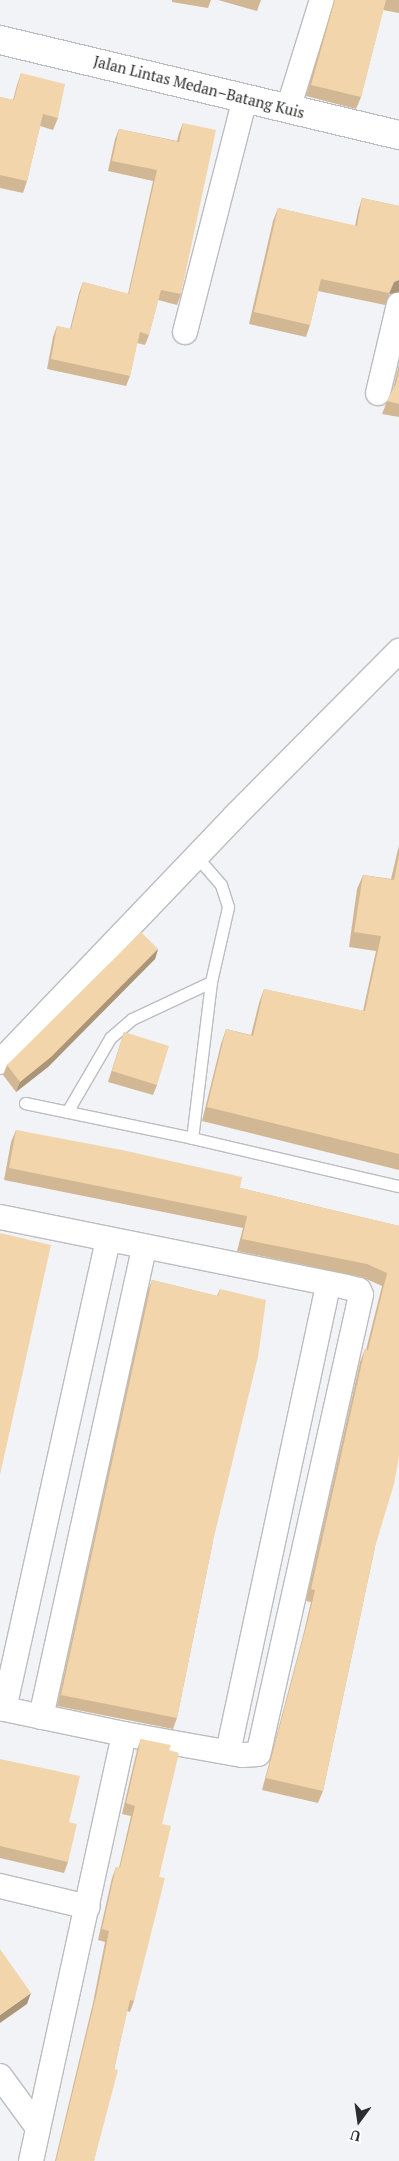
<!DOCTYPE html>
<html>
<head>
<meta charset="utf-8">
<style>
	body { margin:0 }
	#map { position:relative; width:399px; height:2161px; overflow:hidden; background:#f2f3f6; font-family:"PT Serif",serif }
	div>[style] { position:absolute }
	[style*='--x'] { left:calc(var(--x)*1px); top:calc(var(--y)*1px); width:calc(var(--w)*1px); rotate:calc(var(--a)*1deg) }
	.roads { filter:drop-shadow(1px 0 #bcbdc0) drop-shadow(-1px 0 #bcbdc0) drop-shadow(0 1px #bcbdc0) drop-shadow(0 -1px #bcbdc0) }
	.service>* { height:11px; margin:-5.5px; padding:0 5.5px; transform-origin:5.5px; border-radius:5.5px; background:#fff }
	.minor>* { height:24px; margin:-12px; padding:0 12px; transform-origin:12px; border-radius:12px; background:#fff }
	.trunk>* { height:28px; margin:-14px; padding:0 14px; transform-origin:14px; border-radius:14px; background:#fff }
	.wall>* { inset:0; background:#d1b794 }
	.shaded-wall>* { inset:0; background:#aa9578 }
	.building>* { inset:0; background:#f3d5ac }
	span { translate:-50% -50%; white-space:nowrap; text-align:center; line-height:1.15; -webkit-text-stroke:4.5px #fff; paint-order:stroke }
	.street-label { font-size:15px; color:#2b2c2d }
	.north { position:absolute; left:334px; top:2096px; width:50px; height:50px; -webkit-text-stroke:4px #fff; paint-order:stroke; rotate:194deg; font-size:14px; font-weight:700; line-height:20px; text-align:center; color:#2b2c2d }
	.north::after { content:''; display:block; margin:auto; width:18px; height:22px; background:#2b2c2d; clip-path:polygon(50% 0,100% 100%,50% 72%,0 100%) }
</style>
</head>
<body>
<div id="map">
	<div class="roads">
		<div class="service">
			<div style="--x:196;--y:856;--w:38;--a:49"></div>
			<div style="--x:221;--y:885;--w:23;--a:72"></div>
			<div style="--x:228;--y:907;--w:77;--a:102.8"></div>
			<div style="--x:211;--y:982;--w:157;--a:96.9"></div>
			<div style="--x:192;--y:1138;--w:212;--a:13.1"></div>
			<div style="--x:25;--y:1103;--w:171;--a:11.8"></div>
			<div style="--x:67;--y:1112;--w:86;--a:-59.8"></div>
			<div style="--x:110;--y:1038;--w:29;--a:-41"></div>
			<div style="--x:132;--y:1019;--w:87;--a:-25.1"></div>
		</div>
		<div class="minor">
			<div style="--x:288;--y:109;--w:114;--a:-72.7"></div>
			<div style="--x:185;--y:332;--w:242;--a:-75.6"></div>
			<div style="--x:378;--y:393;--w:91;--a:-76.7"></div>
			<div style="--x:0;--y:1062;--w:340;--a:-46.3"></div>
			<div style="--x:235;--y:816;--w:233;--a:-45.2"></div>
			<div style="--x:0;--y:1217;--w:353;--a:11.4"></div>
			<div style="--x:346;--y:1287;--w:13;--a:13"></div>
			<div style="--x:359;--y:1290;--w:5;--a:68"></div>
			<div style="--x:361;--y:1295;--w:470;--a:102.6"></div>
			<div style="--x:258;--y:1754;--w:16;--a:176"></div>
			<div style="--x:242;--y:1755;--w:120;--a:-169.9"></div>
			<div style="--x:124;--y:1734;--w:127;--a:-168.2"></div>
			<div style="--x:4;--y:1709;--w:479;--a:-77.5"></div>
			<div style="--x:41;--y:1717;--w:481;--a:-77.6"></div>
			<div style="--x:228;--y:1752;--w:479;--a:-77.9"></div>
			<div style="--x:0;--y:1886;--w:90;--a:13.4"></div>
			<div style="--x:0;--y:2076;--w:64;--a:53.8"></div>
			<div style="--x:31;--y:2161;--w:437;--a:-77.7"></div>
		</div>
		<div class="trunk">
			<div style="--x:0;--y:40;--w:410;--a:13.4"></div>
		</div>
	</div>
	<div class="wall">
		<div style="clip-path:polygon(172px 0,211px 0,208px 8px,172px 2px)"></div>
		<div style="clip-path:polygon(218px 0,261px 0,257px 11px)"></div>
		<div style="clip-path:polygon(334px 0,399px 0,399px 13px,383px 10px,361px 97px,356px 109px,306px 96px)"></div>
		<div style="clip-path:polygon(21px 73px,58px 118px,53px 130px,40px 126px,27px 181px,23px 193px,0 188px,0 97px,13px 100px,17px 85px)"></div>
		<div style="clip-path:polygon(183px 123px,181px 294px,177px 305px,158px 300px,149px 335px,145px 345px,137px 343px,130px 376px,126px 386px,47px 369px,53px 337px,57px 326px,70px 329px,79px 293px,83px 282px,128px 294px,153px 181px,108px 171px,115px 139px,119px 129px,177px 141px,179px 133px)"></div>
		<div style="clip-path:polygon(362px 198px,399px 206px,399px 292px,389px 294px,385px 305px,318px 291px,310px 325px,306px 337px,249px 324px,273px 221px,278px 208px,355px 226px,358px 211px)"></div>
		<div style="clip-path:polygon(399px 364px,399px 417px,382px 414px,387px 401px,393px 389px)"></div>
		<div style="clip-path:polygon(399px 845px,399px 1170px,202px 1121px,221px 1044px,226px 1029px,251px 1035px,259px 1003px,264px 989px,363px 1011px,376px 951px,349px 947px,357px 889px,363px 875px,391px 879px)"></div>
		<div style="clip-path:polygon(158px 949px,155px 959px,48px 1067px,16px 1092px,3px 1075px,7px 1065px)"></div>
		<div style="clip-path:polygon(124px 1032px,157px 1085px,153px 1095px,108px 1082px)"></div>
		<div style="clip-path:polygon(16px 1130px,240px 1188px,399px 1226px,375px 1547px,323px 1791px,318px 1803px,262px 1790px,303px 1636px,311px 1602px,306px 1601px,360px 1362px,365px 1349px,366px 1350px,382px 1286px,362px 1277px,237px 1251px,243px 1228px,4px 1180px,11px 1142px)"></div>
		<div style="clip-path:polygon(152px 1280px,217px 1296px,220px 1289px,213px 1541px,177px 1718px,173px 1729px,57px 1706px,148px 1291px)"></div>
		<div style="clip-path:polygon(141px 1739px,169px 1750px,162px 1824px,159px 1877px,134px 2001px,130px 2012px,127px 2011px,94px 2161px,55px 2161px,93px 2003px,105px 1942px,98px 1940px,112px 1878px,116px 1867px,119px 1868px,131px 1816px,122px 1814px,137px 1750px)"></div>
		<div style="clip-path:polygon(0 1759px,69px 1822px,68px 1862px,64px 1873px,0 1858px)"></div>
	</div>
	<div class="shaded-wall">
		<div style="clip-path:polygon(399px 280px,399px 292px,389px 294px,385px 305px,394px 282px)"></div>
		<div style="clip-path:polygon(158px 949px,155px 959px,48px 1067px,16px 1092px,20px 1082px)"></div>
		<div style="clip-path:polygon(31px 1993px,27px 2004px,0 2023px,0 2015px)"></div>
	</div>
	<div class="building">
		<div style="clip-path:polygon(335px 0,386px 0,361px 97px,311px 85px)"></div>
		<div style="clip-path:polygon(21px 73px,65px 84px,58px 118px,43px 114px,27px 181px,0 175px,0 97px,14px 100px)"></div>
		<div style="clip-path:polygon(183px 123px,216px 130px,181px 294px,161px 290px,149px 335px,140px 332px,130px 376px,51px 359px,57px 326px,71px 329px,83px 282px,129px 294px,157px 170px,112px 161px,119px 129px,179px 142px)"></div>
		<div style="clip-path:polygon(362px 198px,399px 206px,399px 280px,394px 282px,389px 293px,321px 279px,310px 325px,254px 312px,278px 208px,357px 226px)"></div>
		<div style="clip-path:polygon(399px 371px,399px 404px,387px 401px,396px 384px)"></div>
		<div style="clip-path:polygon(399px 855px,399px 1154px,207px 1107px,226px 1029px,253px 1036px,264px 989px,365px 1011px,381px 936px,354px 932px,363px 875px,394px 880px)"></div>
		<div style="clip-path:polygon(141px 932px,158px 949px,51px 1057px,20px 1082px,7px 1065px)"></div>
		<div style="clip-path:polygon(124px 1032px,169px 1046px,157px 1085px,112px 1071px)"></div>
		<div style="clip-path:polygon(16px 1130px,122px 1150px,242px 1177px,240px 1188px,399px 1226px,399px 1457px,394px 1484px,375px 1547px,323px 1791px,266px 1778px,307px 1624px,315px 1590px,311px 1589px,365px 1349px,368px 1350px,387px 1273px,367px 1264px,242px 1239px,247px 1216px,9px 1168px)"></div>
		<div style="clip-path:polygon(0 1233px,51px 1245px,0 1475px)"></div>
		<div style="clip-path:polygon(152px 1280px,218px 1296px,220px 1289px,266px 1300px,258px 1357px,213px 1541px,177px 1718px,61px 1695px)"></div>
		<div style="clip-path:polygon(141px 1739px,171px 1745px,169px 1750px,179px 1753px,162px 1824px,171px 1826px,159px 1877px,165px 1878px,134px 2001px,130px 2000px,114px 2069px,118px 2070px,94px 2161px,56px 2161px,97px 1992px,109px 1931px,102px 1929px,116px 1867px,120px 1868px,135px 1806px,126px 1803px)"></div>
		<div style="clip-path:polygon(0 1759px,80px 1776px,69px 1822px,77px 1824px,68px 1862px,0 1846px)"></div>
		<div style="clip-path:polygon(0 1949px,31px 1993px,0 2015px)"></div>
	</div>
	<div class="street-label">
		<span style="left:199px;top:87px;rotate:14deg">Jalan Lintas Medan–Batang Kuis</span>
	</div>
	<div class="north">U</div>
</div>
</body>
</html>
